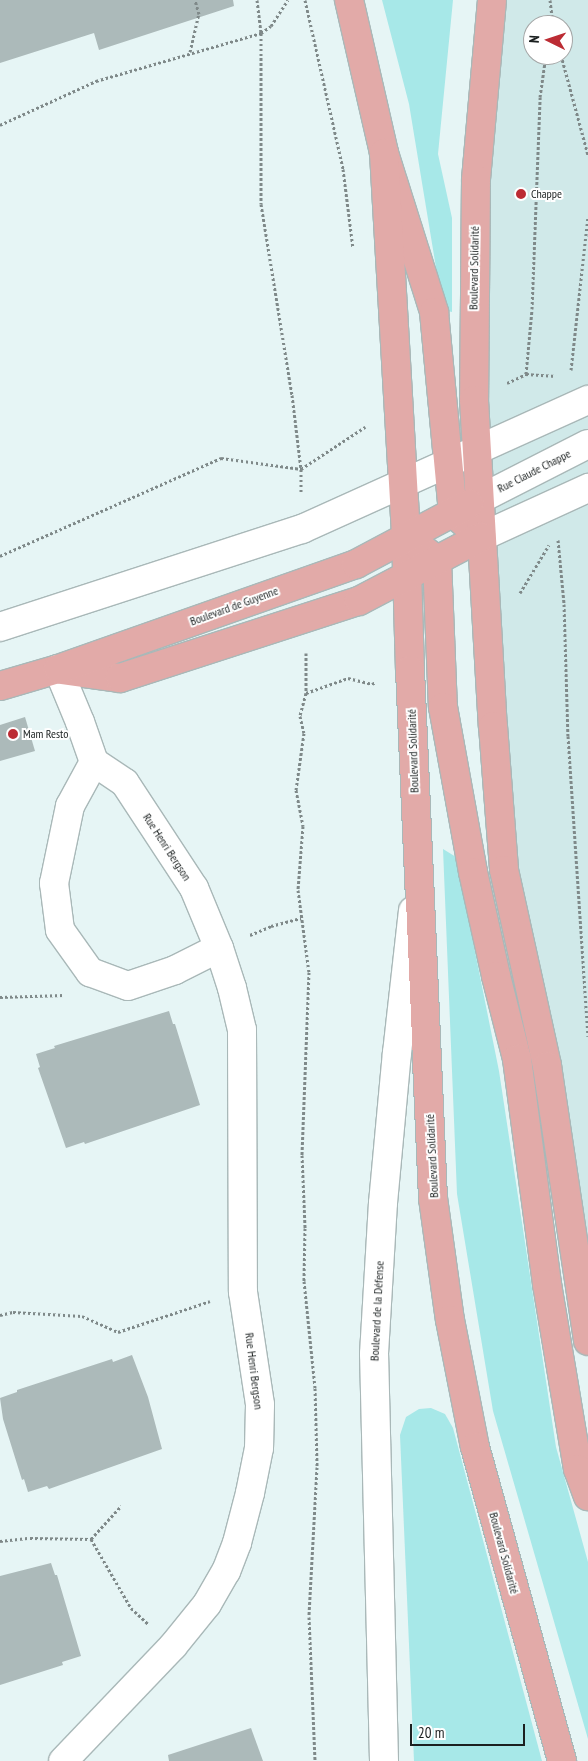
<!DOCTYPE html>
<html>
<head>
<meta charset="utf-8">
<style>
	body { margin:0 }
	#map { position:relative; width:588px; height:1761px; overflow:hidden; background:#e6f5f5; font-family:"PT Sans Narrow",sans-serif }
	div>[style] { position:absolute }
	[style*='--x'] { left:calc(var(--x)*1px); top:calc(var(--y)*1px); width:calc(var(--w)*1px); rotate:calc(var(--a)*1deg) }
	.built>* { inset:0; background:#d0e9e9 }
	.green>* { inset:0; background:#a7e8e8 }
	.building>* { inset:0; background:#acbaba }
	.path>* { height:3px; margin-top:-1.5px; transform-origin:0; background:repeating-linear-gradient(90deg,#7f8989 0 2.5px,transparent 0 5px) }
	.roads { filter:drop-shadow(1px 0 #a9b8b8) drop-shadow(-1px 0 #a9b8b8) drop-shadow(0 1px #a9b8b8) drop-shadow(0 -1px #a9b8b8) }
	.minor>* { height:28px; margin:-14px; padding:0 14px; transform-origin:14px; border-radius:14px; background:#fff }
	.major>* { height:28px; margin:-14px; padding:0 14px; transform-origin:14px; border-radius:14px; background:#e2aaa8 }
	.dots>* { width:14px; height:14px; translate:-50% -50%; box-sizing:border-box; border:2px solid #fff; border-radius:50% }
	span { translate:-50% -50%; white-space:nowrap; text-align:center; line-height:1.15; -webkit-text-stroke:4px #fff; paint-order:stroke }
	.poi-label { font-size:12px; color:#1b2020 }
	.left { translate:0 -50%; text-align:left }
	.street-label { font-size:12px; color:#1b2020 }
	.north { position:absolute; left:523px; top:15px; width:50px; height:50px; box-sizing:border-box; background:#fff; border:1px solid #a4a6a6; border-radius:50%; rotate:274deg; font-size:14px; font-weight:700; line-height:20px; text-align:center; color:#1b2020 }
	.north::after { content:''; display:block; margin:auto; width:18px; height:22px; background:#bc2c34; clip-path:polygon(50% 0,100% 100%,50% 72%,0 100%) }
	.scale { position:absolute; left:410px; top:1724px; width:115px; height:22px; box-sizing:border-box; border:2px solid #1b2020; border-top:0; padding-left:6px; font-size:15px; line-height:18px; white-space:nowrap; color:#1b2020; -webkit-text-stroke:4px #fff; paint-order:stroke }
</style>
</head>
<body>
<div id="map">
	<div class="built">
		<div style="clip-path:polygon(evenodd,483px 0,588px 0,588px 1341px,504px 870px,482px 442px,483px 0,533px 25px,563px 25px,563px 55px,533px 55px,533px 25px)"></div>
	</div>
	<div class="green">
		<div style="clip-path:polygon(382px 0,453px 0,438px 154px,452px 218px,452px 312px,443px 310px,409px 104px)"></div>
		<div style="clip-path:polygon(443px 849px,456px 857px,499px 1071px,556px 1447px,588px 1562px,588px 1739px,493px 1411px,457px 1194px)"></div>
		<div style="clip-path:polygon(431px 1408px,445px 1414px,453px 1428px,542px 1761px,414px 1761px,400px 1435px,406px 1417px,419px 1409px)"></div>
	</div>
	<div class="building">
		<div style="clip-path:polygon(0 0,233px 0,234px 6px,99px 50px,94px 33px,0 63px)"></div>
		<div style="clip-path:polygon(25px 717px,35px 751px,0 761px,0 725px)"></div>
		<div style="clip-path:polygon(169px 1011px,173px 1024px,175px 1024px,200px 1105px,85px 1144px,84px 1142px,66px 1148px,38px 1068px,40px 1067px,36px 1054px,55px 1048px,54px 1046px)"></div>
		<div style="clip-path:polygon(132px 1355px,148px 1397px,162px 1449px,49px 1489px,47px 1486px,28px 1492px,24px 1479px,22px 1480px,3px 1419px,0 1398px,17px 1392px,17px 1390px,112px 1359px,113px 1362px)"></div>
		<div style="clip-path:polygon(51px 1563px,55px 1575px,57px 1575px,81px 1656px,62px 1662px,63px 1665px,0 1685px,0 1576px)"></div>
		<div style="clip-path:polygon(251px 1728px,263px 1761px,169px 1761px,168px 1755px)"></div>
	</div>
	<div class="path">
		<div style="--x:257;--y:0;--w:33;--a:83"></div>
		<div style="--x:261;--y:33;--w:171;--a:90"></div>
		<div style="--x:261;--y:204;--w:193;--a:80.8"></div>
		<div style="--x:292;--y:395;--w:75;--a:83.1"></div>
		<div style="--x:301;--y:469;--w:77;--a:-33.3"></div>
		<div style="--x:305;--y:0;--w:173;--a:77.3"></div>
		<div style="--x:343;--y:169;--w:80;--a:82.8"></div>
		<div style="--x:550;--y:0;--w:25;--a:83"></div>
		<div style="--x:190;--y:52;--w:39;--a:-77"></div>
		<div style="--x:199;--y:14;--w:15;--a:-106"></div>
		<div style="--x:561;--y:55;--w:104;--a:74.9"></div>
		<div style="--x:0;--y:125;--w:106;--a:-24.6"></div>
		<div style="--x:96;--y:81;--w:172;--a:-16.2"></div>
		<div style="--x:261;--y:33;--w:12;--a:-35"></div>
		<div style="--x:271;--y:26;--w:31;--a:-57"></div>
		<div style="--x:571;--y:370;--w:154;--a:-83.7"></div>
		<div style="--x:526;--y:374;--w:65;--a:-84.7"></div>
		<div style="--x:532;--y:309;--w:212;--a:-87.8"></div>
		<div style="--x:540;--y:97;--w:42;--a:-81.9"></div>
		<div style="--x:507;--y:383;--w:21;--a:-25"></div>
		<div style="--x:526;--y:374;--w:30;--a:4"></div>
		<div style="--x:558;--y:540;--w:64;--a:84.6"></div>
		<div style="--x:564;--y:604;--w:132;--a:88.3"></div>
		<div style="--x:568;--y:736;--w:301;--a:86.2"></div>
		<div style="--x:0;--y:556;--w:242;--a:-23.9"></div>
		<div style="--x:221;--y:458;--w:81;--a:7.8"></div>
		<div style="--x:301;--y:469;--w:23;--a:90"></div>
		<div style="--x:520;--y:593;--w:56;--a:-58.9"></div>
		<div style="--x:306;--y:653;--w:40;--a:90"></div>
		<div style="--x:306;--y:693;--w:45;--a:-19.7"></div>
		<div style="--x:348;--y:678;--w:25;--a:14"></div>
		<div style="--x:372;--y:684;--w:4;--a:-27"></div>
		<div style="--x:306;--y:693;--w:24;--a:105"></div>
		<div style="--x:300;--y:716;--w:17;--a:77"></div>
		<div style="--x:304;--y:733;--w:58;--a:98"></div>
		<div style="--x:296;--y:790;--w:37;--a:79"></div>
		<div style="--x:303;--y:826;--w:64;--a:94.5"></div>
		<div style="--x:298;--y:890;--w:83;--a:82.4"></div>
		<div style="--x:309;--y:972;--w:183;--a:92.2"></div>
		<div style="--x:302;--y:1155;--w:73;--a:87.6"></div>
		<div style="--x:305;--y:1228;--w:53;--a:91.1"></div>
		<div style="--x:304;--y:1281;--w:108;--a:84.1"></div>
		<div style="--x:315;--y:1388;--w:79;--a:88.5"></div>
		<div style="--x:317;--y:1467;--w:150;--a:93.1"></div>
		<div style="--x:309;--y:1617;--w:144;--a:87.6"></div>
		<div style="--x:250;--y:935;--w:23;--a:-23"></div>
		<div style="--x:271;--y:926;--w:31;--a:-15"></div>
		<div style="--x:0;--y:997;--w:64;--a:-1.8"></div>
		<div style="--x:0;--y:1315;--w:13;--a:-13"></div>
		<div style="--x:13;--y:1312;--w:69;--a:3.3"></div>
		<div style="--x:82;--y:1316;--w:39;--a:24"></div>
		<div style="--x:118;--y:1332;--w:97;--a:-18.6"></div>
		<div style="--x:91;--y:1539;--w:45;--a:-47.7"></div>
		<div style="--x:0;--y:1541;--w:30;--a:-6"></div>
		<div style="--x:30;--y:1538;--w:61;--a:0.9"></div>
		<div style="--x:91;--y:1539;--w:80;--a:59.9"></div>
		<div style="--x:131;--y:1608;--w:23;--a:43"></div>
	</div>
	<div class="roads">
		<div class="minor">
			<div style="--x:480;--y:499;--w:121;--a:-27"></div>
			<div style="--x:481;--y:537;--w:118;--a:-24.6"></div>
			<div style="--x:0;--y:627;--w:318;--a:-18"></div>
			<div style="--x:302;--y:529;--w:314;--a:-24.3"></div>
			<div style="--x:58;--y:669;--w:57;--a:67.5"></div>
			<div style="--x:80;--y:722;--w:42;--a:70.7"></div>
			<div style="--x:94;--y:762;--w:37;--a:34"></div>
			<div style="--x:125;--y:783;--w:126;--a:56.7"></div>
			<div style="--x:194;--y:888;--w:65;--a:67.4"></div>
			<div style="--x:219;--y:948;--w:42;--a:72"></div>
			<div style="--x:232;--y:988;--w:43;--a:76.6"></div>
			<div style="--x:242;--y:1030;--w:262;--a:89.8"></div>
			<div style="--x:243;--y:1292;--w:114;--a:81.4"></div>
			<div style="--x:260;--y:1405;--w:43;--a:91.3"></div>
			<div style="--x:259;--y:1448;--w:46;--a:101.3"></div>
			<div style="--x:250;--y:1493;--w:52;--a:104.6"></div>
			<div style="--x:237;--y:1543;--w:30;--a:111"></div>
			<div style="--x:226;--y:1571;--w:38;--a:120"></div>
			<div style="--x:207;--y:1604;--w:54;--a:129"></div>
			<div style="--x:173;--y:1646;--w:159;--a:133.7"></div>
			<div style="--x:94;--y:762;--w:50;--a:118.6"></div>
			<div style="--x:70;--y:806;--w:79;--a:101.7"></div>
			<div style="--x:54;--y:883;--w:47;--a:82.7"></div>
			<div style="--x:60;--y:930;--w:52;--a:54.5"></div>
			<div style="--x:90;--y:972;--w:40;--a:20.2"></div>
			<div style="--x:128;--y:986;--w:50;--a:-18.8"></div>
			<div style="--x:175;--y:970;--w:49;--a:-26.6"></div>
			<div style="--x:384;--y:1761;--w:407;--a:-91.4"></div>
			<div style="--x:374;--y:1354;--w:151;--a:-86.6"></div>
			<div style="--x:383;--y:1203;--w:151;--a:-84.7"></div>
			<div style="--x:397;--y:1053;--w:143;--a:-83.6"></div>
		</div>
		<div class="major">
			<div style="--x:349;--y:0;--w:157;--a:77.1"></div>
			<div style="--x:384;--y:153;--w:167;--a:72.5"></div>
			<div style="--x:434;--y:312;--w:202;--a:84.6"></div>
			<div style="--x:453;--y:513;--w:37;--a:41"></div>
			<div style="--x:492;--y:0;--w:181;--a:95.1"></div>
			<div style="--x:476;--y:180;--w:220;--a:90.5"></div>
			<div style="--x:474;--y:400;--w:327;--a:86.7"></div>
			<div style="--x:493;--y:726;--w:144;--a:85.6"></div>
			<div style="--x:504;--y:870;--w:201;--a:77.6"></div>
			<div style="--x:547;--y:1066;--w:278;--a:81.5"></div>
			<div style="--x:384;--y:153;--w:384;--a:86.7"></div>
			<div style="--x:406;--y:536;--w:134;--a:88.3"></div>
			<div style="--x:410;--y:670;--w:529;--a:87.51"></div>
			<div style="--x:433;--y:1198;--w:123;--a:82.1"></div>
			<div style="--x:450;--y:1320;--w:129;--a:78.9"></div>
			<div style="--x:475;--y:1447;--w:326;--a:74.5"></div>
			<div style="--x:406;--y:536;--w:39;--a:38"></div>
			<div style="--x:437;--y:560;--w:147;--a:87.7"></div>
			<div style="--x:443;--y:707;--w:168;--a:79.7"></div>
			<div style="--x:473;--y:872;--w:107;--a:77.5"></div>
			<div style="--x:496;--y:976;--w:86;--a:75.8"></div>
			<div style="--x:517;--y:1059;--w:227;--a:82.4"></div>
			<div style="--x:547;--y:1284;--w:188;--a:80.5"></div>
			<div style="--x:578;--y:1469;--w:29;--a:70"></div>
			<div style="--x:61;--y:670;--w:60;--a:7.7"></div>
			<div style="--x:120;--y:678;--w:251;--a:-17.9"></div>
			<div style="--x:359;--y:601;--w:138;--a:-27.7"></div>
			<div style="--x:0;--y:686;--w:60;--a:-16.3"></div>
			<div style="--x:58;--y:669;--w:316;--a:-19.4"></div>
			<div style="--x:356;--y:564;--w:128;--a:-28"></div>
		</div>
	</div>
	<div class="dots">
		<div style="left:521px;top:194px;background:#bc2c34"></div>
		<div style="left:13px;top:734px;background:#bc2c34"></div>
	</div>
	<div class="poi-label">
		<span class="left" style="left:531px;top:194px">Chappe</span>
		<span class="left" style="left:23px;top:734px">Mam Resto</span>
	</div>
	<div class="street-label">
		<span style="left:474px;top:268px;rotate:-89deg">Boulevard Solidarité</span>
		<span style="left:534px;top:471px;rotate:-27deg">Rue Claude Chappe</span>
		<span style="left:234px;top:606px;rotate:-20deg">Boulevard de Guyenne</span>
		<span style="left:413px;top:751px;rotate:-92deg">Boulevard Solidarité</span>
		<span style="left:167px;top:847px;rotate:57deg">Rue Henri Bergson</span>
		<span style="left:432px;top:1156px;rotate:-93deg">Boulevard Solidarité</span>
		<span style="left:377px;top:1311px;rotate:-87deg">Boulevard de la Défense</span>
		<span style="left:254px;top:1371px;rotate:83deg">Rue Henri Bergson</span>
		<span style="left:504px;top:1553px;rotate:75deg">Boulevard Solidarité</span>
	</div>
	<div class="north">N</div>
	<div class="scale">20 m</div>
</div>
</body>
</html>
